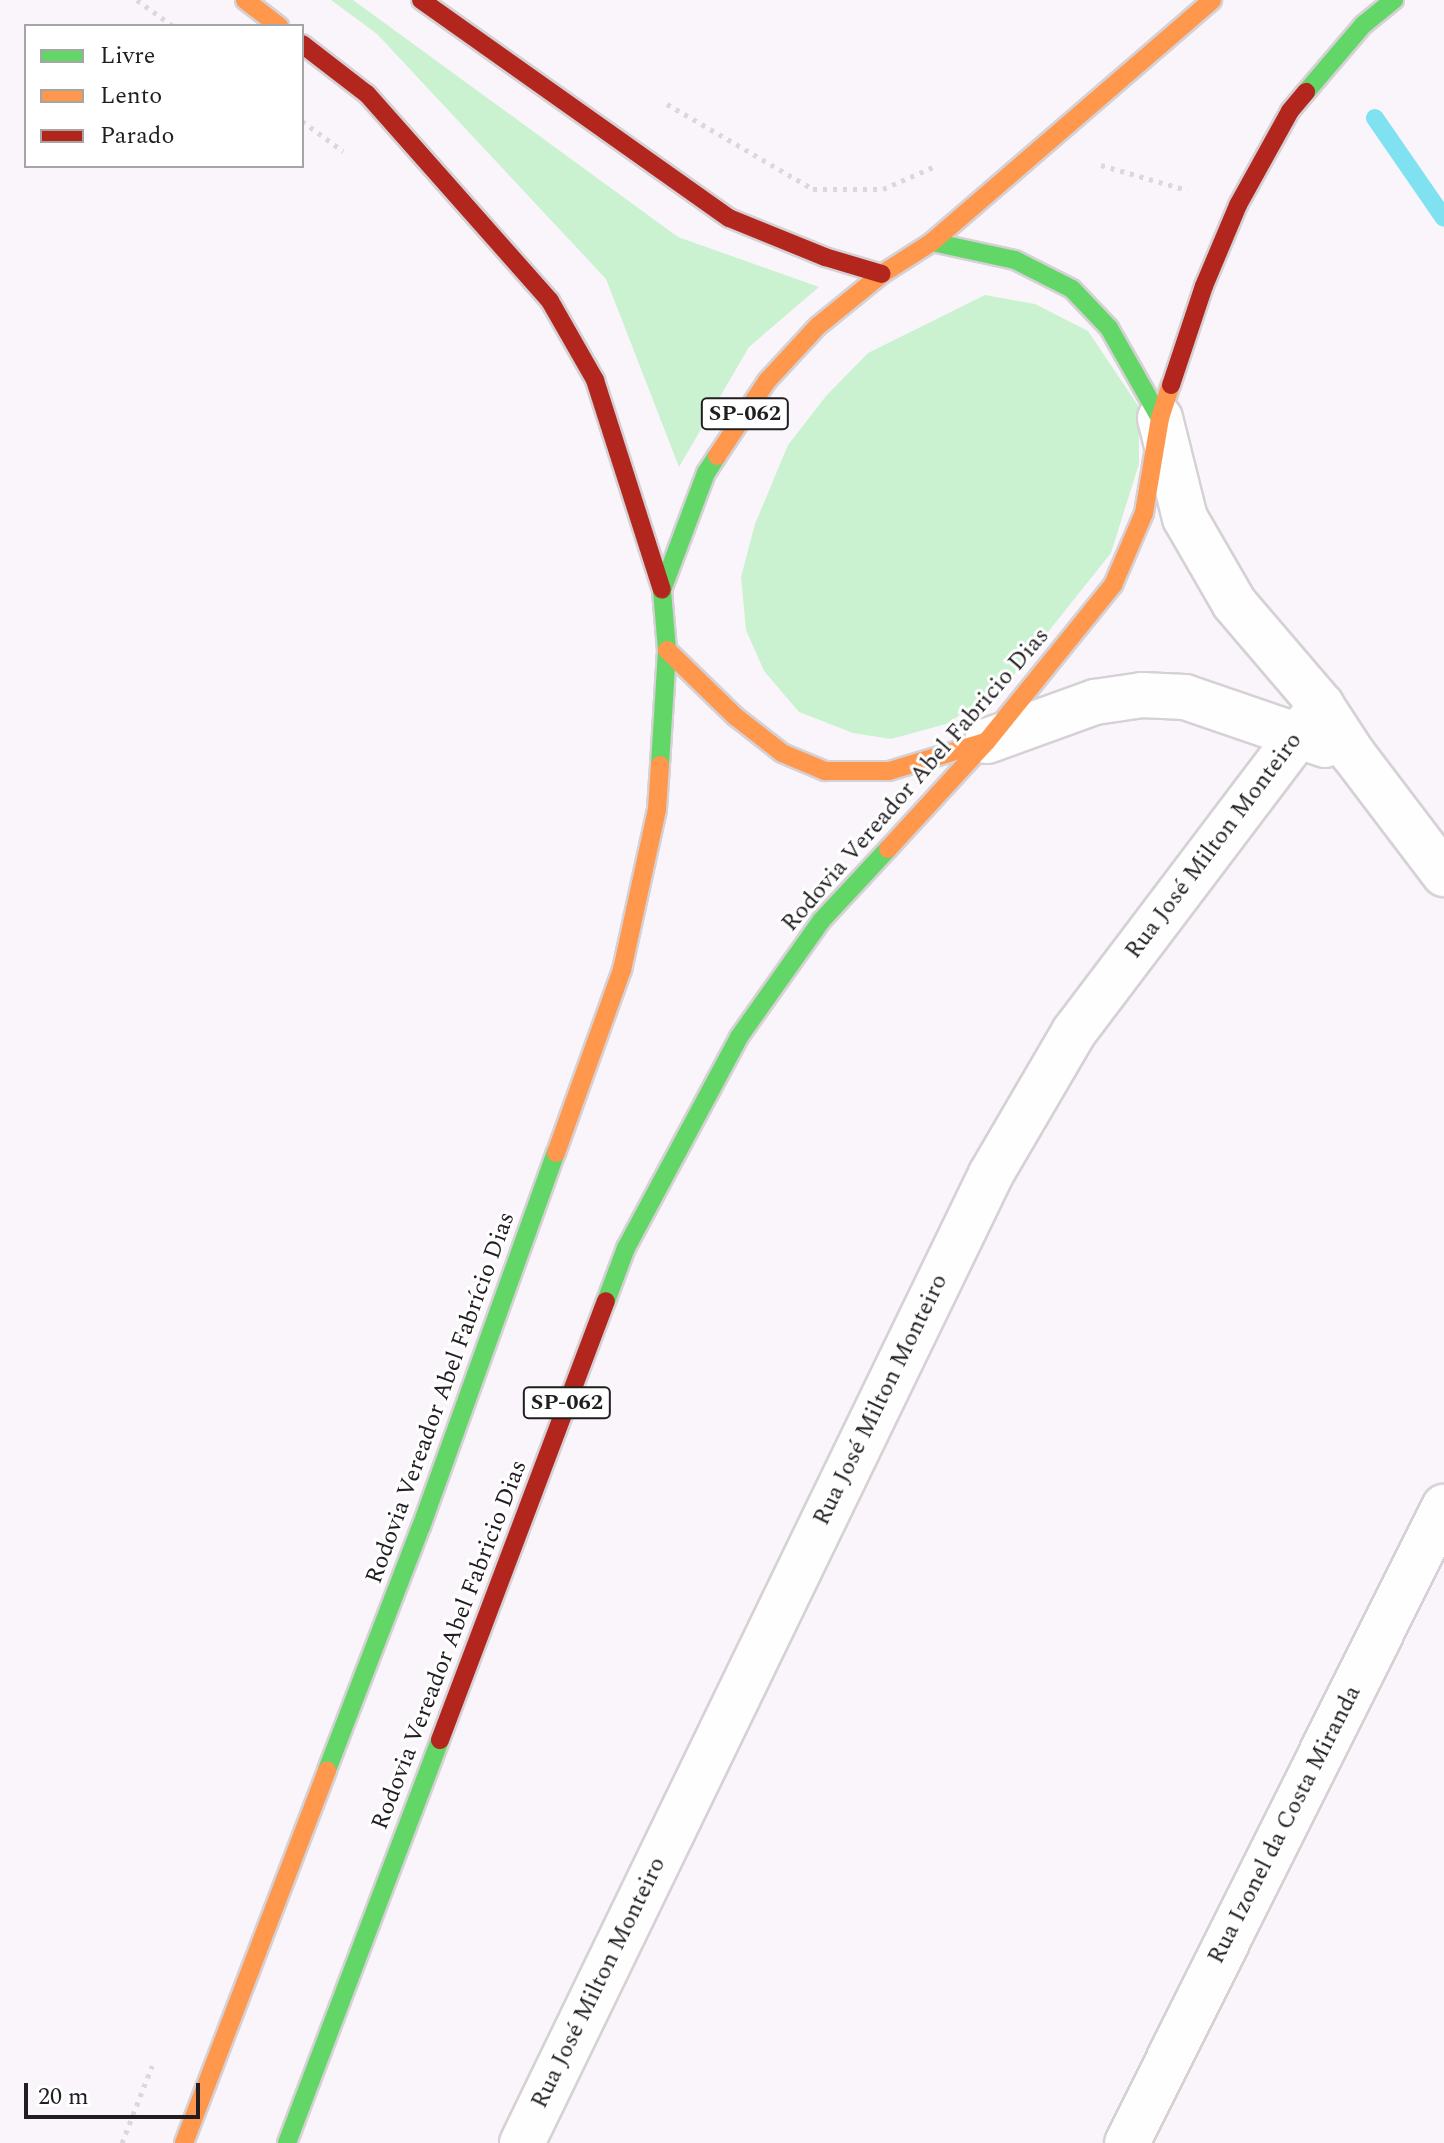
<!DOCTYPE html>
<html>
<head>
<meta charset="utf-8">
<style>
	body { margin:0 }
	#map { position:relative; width:1444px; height:2143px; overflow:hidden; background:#faf5fb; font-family:Spectral,serif }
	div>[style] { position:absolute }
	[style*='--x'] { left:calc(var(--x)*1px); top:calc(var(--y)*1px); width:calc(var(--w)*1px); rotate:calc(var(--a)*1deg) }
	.green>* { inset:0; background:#cbf2d0 }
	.stream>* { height:18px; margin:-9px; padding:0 9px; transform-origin:9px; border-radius:9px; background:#80e1f0 }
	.path>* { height:5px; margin-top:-2.5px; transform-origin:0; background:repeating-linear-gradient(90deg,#dad8da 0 4px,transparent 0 10px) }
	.roads { filter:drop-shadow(2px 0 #d5d1d5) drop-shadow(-2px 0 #d5d1d5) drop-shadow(0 2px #d5d1d5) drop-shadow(0 -2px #d5d1d5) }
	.street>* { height:44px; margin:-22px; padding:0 22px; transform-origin:22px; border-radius:22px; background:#fefefe }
	.fast>* { height:18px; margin:-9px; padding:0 9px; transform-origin:9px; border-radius:9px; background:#63d668 }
	.slow>* { height:18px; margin:-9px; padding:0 9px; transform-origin:9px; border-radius:9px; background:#ff974d }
	.jam>* { height:18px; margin:-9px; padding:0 9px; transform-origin:9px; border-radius:9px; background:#b3261e }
	span { translate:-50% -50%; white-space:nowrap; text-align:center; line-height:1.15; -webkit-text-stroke:6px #fff; paint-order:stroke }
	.shield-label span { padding:2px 6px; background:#fff; border:2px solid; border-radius:6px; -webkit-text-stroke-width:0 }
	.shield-label { font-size:22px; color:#211e21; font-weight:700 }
	.street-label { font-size:24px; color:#211e21 }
	.legend { position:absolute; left:24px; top:24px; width:280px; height:144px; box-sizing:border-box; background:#fff; border:2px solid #a6a5a6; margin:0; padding:10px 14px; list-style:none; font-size:24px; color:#211e21 }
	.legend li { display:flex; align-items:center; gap:16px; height:40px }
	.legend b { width:40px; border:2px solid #a6a5a6 }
	.scale { position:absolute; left:24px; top:2083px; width:176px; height:36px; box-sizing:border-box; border:4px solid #211e21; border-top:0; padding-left:10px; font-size:24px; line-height:28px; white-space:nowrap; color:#211e21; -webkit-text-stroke:6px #fff; paint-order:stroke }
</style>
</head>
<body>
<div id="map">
	<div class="green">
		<div style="clip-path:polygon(331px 0,353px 0,678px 237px,819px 287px,749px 347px,679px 467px,606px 279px,377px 34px)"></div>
		<div style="clip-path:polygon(985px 295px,1035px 304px,1088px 331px,1139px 407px,1139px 464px,1111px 553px,1005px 686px,946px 724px,891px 739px,853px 733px,799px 712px,764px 671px,746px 630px,741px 577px,755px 524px,788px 445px,826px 396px,868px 353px)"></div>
	</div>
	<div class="stream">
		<div style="--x:1375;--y:118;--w:121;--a:55.4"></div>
	</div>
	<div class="path">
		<div style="--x:137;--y:0;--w:44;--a:35.8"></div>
		<div style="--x:667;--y:104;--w:169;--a:30.2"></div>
		<div style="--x:813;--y:189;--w:70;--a:0"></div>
		<div style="--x:883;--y:189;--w:55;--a:-23.7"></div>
		<div style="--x:302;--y:121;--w:51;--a:36.2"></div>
		<div style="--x:1101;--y:165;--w:90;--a:16.2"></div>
		<div style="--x:122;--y:2143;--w:83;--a:-68.7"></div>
	</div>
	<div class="roads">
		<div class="street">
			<div style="--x:1160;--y:418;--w:103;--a:76"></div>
			<div style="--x:1185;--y:518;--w:98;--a:60"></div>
			<div style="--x:1234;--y:603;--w:134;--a:49.5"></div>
			<div style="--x:1321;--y:705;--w:59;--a:56.9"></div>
			<div style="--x:1353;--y:754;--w:151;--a:52.8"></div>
			<div style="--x:987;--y:741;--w:115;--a:-19.9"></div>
			<div style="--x:1095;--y:702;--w:48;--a:-8.5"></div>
			<div style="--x:1142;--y:695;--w:43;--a:2.7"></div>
			<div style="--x:1185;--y:697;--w:148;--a:18.9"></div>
			<div style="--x:522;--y:2143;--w:1077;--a:-64.17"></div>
			<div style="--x:991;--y:1174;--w:164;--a:-59.7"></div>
			<div style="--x:1074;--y:1032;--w:410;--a:-52.9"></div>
			<div style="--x:1127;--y:2143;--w:711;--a:-63.51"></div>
		</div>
		<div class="fast">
			<div style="--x:1306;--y:92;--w:88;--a:-49.6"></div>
			<div style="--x:1363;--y:25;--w:40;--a:-39"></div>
			<div style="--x:932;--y:242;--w:85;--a:12.2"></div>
			<div style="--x:1015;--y:260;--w:64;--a:27"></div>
			<div style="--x:1072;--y:289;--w:54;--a:46.5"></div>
			<div style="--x:1109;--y:328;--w:103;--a:60.5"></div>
			<div style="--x:660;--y:765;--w:115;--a:-86.5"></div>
			<div style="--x:667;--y:650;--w:60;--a:-94.8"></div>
			<div style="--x:662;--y:590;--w:125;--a:-69.4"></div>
			<div style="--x:706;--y:473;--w:20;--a:-57"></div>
			<div style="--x:606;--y:1301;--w:57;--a:-69.3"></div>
			<div style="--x:626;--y:1248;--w:239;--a:-61.8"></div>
			<div style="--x:739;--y:1037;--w:142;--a:-54.7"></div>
			<div style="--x:821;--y:921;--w:98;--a:-47.1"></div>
			<div style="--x:327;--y:1770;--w:261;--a:-68.9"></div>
			<div style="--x:421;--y:1527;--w:398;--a:-70.2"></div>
			<div style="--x:287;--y:2143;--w:431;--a:-69.2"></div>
		</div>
		<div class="slow">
			<div style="--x:245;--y:0;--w:43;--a:37.4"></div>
			<div style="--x:717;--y:456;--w:90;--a:-56.3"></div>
			<div style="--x:767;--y:381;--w:75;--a:-47.2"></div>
			<div style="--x:818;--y:326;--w:82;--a:-39.1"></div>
			<div style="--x:882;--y:274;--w:59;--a:-32.6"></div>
			<div style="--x:932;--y:242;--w:370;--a:-40.8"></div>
			<div style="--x:667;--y:650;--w:96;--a:44.2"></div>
			<div style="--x:736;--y:717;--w:58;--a:38"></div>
			<div style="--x:782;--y:753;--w:47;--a:22.7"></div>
			<div style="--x:825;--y:771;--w:64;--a:0"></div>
			<div style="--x:889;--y:771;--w:100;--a:-16.8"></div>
			<div style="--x:888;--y:849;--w:147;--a:-47.5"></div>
			<div style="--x:987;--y:741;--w:201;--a:-51.1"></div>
			<div style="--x:1113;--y:585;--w:78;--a:-66.7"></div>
			<div style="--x:1144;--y:513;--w:96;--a:-80.4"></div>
			<div style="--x:1160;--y:418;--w:35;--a:-72"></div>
			<div style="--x:556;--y:1153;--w:195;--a:-70.2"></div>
			<div style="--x:622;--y:970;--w:165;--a:-77.7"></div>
			<div style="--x:657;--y:809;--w:44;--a:-86.1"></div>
			<div style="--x:184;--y:2143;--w:399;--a:-69"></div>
		</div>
		<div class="jam">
			<div style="--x:421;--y:0;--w:377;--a:35.3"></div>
			<div style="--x:729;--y:218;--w:104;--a:22.1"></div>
			<div style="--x:825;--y:257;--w:59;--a:16.6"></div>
			<div style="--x:302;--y:44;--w:82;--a:37.6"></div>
			<div style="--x:367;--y:94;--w:276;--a:48.5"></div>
			<div style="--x:550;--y:301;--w:91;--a:60.3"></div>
			<div style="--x:595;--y:380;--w:220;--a:72.3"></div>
			<div style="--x:1171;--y:385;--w:104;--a:-71.6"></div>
			<div style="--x:1204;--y:286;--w:88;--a:-67.2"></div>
			<div style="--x:1238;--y:205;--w:107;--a:-61"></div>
			<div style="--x:1290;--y:111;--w:25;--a:-50"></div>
			<div style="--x:440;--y:1740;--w:469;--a:-69.3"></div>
		</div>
	</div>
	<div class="shield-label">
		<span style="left:745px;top:414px">SP-062</span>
		<span style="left:567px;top:1403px">SP-062</span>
	</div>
	<div class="street-label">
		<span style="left:916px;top:780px;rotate:-49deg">Rodovia Vereador Abel Fabricio Dias</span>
		<span style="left:1214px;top:846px;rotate:-53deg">Rua José Milton Monteiro</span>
		<span style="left:441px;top:1398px;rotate:-70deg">Rodovia Vereador Abel Fabrício Dias</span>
		<span style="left:881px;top:1400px;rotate:-64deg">Rua José Milton Monteiro</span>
		<span style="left:450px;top:1645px;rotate:-69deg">Rodovia Vereador Abel Fabricio Dias</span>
		<span style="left:1285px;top:1825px;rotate:-63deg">Rua Izonel da Costa Miranda</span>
		<span style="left:599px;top:1983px;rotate:-64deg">Rua José Milton Monteiro</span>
	</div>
	<ul class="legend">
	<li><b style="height:10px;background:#63d668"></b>Livre</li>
	<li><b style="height:10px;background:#ff974d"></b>Lento</li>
	<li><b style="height:10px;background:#b3261e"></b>Parado</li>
	</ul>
	<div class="scale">20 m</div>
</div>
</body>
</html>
